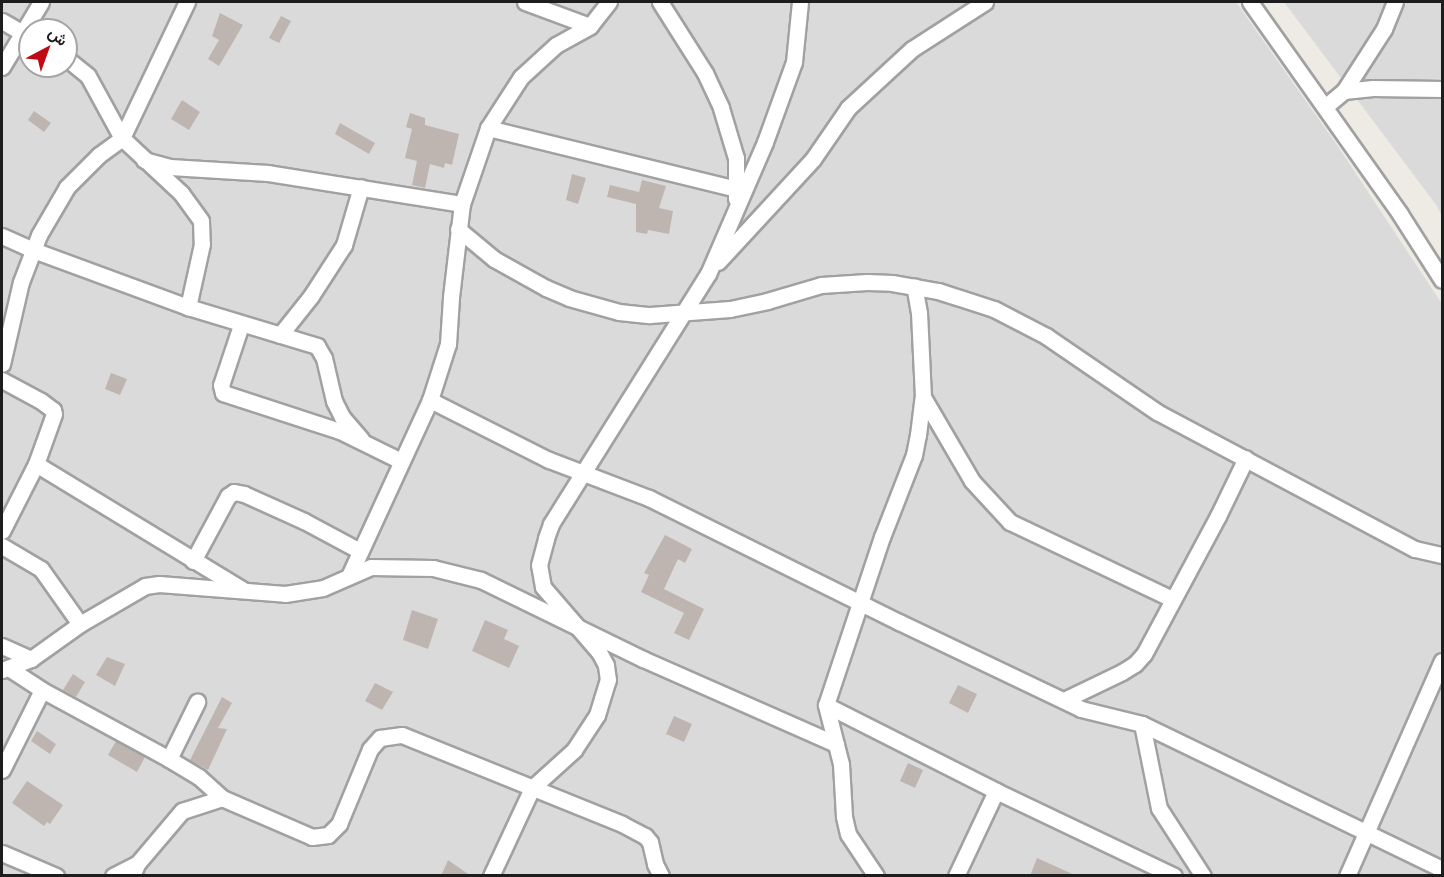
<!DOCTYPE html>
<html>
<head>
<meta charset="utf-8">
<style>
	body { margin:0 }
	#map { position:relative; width:1444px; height:877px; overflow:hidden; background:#eeeae4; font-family:"Exo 2",Vazirmatn,sans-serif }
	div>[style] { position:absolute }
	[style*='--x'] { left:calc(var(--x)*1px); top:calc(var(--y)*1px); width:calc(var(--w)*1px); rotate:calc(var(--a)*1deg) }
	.residential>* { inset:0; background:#dbdada }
	.building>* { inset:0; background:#beb5b0 }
	.roads { filter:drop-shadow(2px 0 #a1a1a1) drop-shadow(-2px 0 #a1a1a1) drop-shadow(0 2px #a1a1a1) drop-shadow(0 -2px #a1a1a1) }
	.minor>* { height:15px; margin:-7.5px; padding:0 7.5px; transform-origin:7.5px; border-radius:7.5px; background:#fff }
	span { translate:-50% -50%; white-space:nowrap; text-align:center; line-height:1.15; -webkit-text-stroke:5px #fff; paint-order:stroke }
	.frame { position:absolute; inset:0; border:3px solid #1d1d1d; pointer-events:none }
	.north { position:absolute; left:18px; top:18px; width:60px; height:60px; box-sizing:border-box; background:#fff; border:2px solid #a5a5a5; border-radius:50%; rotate:41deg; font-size:16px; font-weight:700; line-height:24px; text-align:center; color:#1d1d1d }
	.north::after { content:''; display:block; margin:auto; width:21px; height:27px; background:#bf0b16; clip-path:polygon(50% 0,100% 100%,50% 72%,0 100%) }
</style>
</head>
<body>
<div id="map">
	<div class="residential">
		<div style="clip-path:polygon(evenodd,2px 2px,1236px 2px,1337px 145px,1442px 304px,1442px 875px,2px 876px,2px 2px,30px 30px,66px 30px,66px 66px,30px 66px,30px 30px)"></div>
		<div style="clip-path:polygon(1284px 2px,1442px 2px,1442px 216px,1437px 206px)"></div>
	</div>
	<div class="building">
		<div style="clip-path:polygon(220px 13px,243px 25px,219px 66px,208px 59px,219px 40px,212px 36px)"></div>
		<div style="clip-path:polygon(281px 16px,291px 21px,279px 43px,269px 38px)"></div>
		<div style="clip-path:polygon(182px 100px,200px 112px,189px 130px,171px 119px)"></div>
		<div style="clip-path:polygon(34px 111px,51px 123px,44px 132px,28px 120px)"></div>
		<div style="clip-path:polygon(410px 113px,425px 118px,425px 125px,459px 134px,452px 165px,445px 163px,444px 168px,430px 164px,425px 188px,412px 185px,417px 161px,405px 158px,412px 129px,406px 127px)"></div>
		<div style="clip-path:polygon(340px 123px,375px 143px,369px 154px,335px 134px)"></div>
		<div style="clip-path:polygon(572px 174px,586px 178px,578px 204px,566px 200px)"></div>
		<div style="clip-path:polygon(642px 180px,666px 186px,659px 208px,673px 211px,669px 234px,648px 230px,647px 234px,636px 232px,636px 204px,607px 197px,610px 185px,639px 192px)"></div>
		<div style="clip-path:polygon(111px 373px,127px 379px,120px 395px,105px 389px)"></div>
		<div style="clip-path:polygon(665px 535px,692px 549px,685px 563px,678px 559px,664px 589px,704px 609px,689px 640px,674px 633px,684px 613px,641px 592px,649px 575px,644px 573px)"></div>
		<div style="clip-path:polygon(412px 610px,438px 619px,428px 649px,403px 640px)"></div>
		<div style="clip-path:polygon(485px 620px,508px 630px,504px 639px,519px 646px,509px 668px,472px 651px)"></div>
		<div style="clip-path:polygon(107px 657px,125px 664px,115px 686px,96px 675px)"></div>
		<div style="clip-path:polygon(73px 674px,85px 682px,76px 697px,63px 690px)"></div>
		<div style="clip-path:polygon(375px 683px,393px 692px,382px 710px,365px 701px)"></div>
		<div style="clip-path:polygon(958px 685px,977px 694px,968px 713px,949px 703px)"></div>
		<div style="clip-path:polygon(222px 697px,232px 703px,218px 728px,227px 729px,208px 770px,190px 760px)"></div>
		<div style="clip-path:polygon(674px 716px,692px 724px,684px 742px,666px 734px)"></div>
		<div style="clip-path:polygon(37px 731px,56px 744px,50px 754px,31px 741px)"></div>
		<div style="clip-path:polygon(116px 741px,145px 757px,137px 772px,108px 755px)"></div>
		<div style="clip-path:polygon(908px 763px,923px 770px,915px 788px,900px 781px)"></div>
		<div style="clip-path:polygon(27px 781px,63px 805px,50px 824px,47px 822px,44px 826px,12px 803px)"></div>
		<div style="clip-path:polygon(1037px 858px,1077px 876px,1030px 876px)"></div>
		<div style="clip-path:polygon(448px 860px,471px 876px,441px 876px)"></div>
	</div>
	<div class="roads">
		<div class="minor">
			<div style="--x:525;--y:2;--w:69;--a:20.3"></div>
			<div style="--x:660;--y:2;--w:84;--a:57.6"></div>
			<div style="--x:705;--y:73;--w:38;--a:65"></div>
			<div style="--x:721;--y:108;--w:52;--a:73.3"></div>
			<div style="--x:736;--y:158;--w:41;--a:90"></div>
			<div style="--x:1250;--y:2;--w:260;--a:54.7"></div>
			<div style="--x:1400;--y:214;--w:78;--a:57.5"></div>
			<div style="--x:2;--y:21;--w:32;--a:30"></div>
			<div style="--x:66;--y:58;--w:28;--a:39"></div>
			<div style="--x:88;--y:76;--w:71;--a:61.3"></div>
			<div style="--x:122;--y:138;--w:81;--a:43"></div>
			<div style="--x:181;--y:193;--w:34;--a:54"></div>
			<div style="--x:201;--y:221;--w:23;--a:88"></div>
			<div style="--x:202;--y:244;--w:65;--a:102.5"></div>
			<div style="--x:2;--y:67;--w:76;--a:-59"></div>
			<div style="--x:1344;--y:91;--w:29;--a:-6"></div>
			<div style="--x:1373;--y:88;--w:69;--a:0.8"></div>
			<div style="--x:1326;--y:106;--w:23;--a:-40"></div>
			<div style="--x:1344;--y:91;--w:74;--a:-57.2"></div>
			<div style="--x:1384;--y:29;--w:29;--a:-68"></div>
			<div style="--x:488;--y:128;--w:255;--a:13.8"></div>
			<div style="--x:144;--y:160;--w:27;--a:15"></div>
			<div style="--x:170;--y:167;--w:98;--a:3.5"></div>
			<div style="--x:268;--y:173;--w:196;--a:9.1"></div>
			<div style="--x:458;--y:229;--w:47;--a:39.8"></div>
			<div style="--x:494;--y:259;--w:60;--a:29.1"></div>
			<div style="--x:546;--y:288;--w:25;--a:23"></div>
			<div style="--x:569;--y:298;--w:52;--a:15.6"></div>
			<div style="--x:619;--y:312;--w:31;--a:6"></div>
			<div style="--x:650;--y:315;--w:80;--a:-4.3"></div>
			<div style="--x:730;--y:309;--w:38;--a:-12"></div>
			<div style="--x:767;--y:301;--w:56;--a:-16.5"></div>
			<div style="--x:821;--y:285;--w:46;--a:-3.7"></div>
			<div style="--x:867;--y:282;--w:25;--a:2"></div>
			<div style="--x:892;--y:283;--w:47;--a:9.9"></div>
			<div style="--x:938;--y:291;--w:59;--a:17.8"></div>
			<div style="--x:994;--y:309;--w:59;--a:27.4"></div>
			<div style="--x:1046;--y:336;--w:135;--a:34.4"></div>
			<div style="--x:1157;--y:412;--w:292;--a:28"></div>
			<div style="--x:1415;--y:549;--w:28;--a:13"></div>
			<div style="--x:2;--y:236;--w:34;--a:24"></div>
			<div style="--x:33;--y:250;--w:165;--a:20.2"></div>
			<div style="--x:188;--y:307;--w:135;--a:16.8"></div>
			<div style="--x:317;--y:346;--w:14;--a:60"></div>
			<div style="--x:324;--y:358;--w:44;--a:76.9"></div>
			<div style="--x:334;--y:401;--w:18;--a:63"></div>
			<div style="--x:342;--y:417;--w:29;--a:49"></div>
			<div style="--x:718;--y:262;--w:140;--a:-47.3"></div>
			<div style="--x:813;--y:159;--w:62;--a:-55.5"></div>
			<div style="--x:848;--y:108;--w:87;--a:-42.7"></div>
			<div style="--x:912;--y:49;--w:87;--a:-32.8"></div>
			<div style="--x:241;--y:325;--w:63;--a:108.4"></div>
			<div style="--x:221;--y:385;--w:8;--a:76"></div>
			<div style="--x:223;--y:393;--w:123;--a:18"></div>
			<div style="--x:340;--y:431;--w:68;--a:26.2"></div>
			<div style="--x:280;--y:335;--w:50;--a:-51.5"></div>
			<div style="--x:311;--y:296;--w:61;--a:-57.1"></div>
			<div style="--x:344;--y:245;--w:60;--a:-73.7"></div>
			<div style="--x:2;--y:364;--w:84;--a:-77"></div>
			<div style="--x:21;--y:282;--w:50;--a:-69"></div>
			<div style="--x:39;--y:235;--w:56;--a:-59.7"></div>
			<div style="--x:67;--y:187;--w:45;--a:-45"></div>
			<div style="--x:99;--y:155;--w:29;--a:-36"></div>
			<div style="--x:122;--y:138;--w:151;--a:-64.5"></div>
			<div style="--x:2;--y:380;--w:44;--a:28.3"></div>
			<div style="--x:41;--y:401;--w:15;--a:37"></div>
			<div style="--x:53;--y:410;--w:4;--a:76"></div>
			<div style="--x:54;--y:414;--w:53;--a:109.8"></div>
			<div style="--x:36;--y:464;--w:75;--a:116.9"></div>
			<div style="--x:923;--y:397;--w:97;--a:59.7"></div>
			<div style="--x:972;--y:481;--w:56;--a:47.2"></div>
			<div style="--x:1010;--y:522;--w:179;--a:25.4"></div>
			<div style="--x:430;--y:400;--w:133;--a:26.8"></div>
			<div style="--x:549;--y:460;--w:107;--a:20.8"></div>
			<div style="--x:649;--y:498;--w:279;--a:26.4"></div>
			<div style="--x:899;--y:622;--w:202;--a:25.5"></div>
			<div style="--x:1081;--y:709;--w:63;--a:13.8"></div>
			<div style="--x:1142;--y:724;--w:333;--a:25.8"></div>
			<div style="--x:36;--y:464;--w:242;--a:31.3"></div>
			<div style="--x:2;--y:546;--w:45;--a:30.5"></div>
			<div style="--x:41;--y:569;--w:67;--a:54.7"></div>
			<div style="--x:193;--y:561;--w:74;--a:-61.7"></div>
			<div style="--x:228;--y:496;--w:7;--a:-34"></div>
			<div style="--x:234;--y:492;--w:10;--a:11"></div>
			<div style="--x:244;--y:494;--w:66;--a:24.2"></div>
			<div style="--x:304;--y:521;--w:64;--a:28.2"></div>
			<div style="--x:350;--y:574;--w:192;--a:-65.3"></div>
			<div style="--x:430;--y:400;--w:59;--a:-72.2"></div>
			<div style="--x:448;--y:344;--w:47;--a:-86.3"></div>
			<div style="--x:451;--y:297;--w:94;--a:-83.3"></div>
			<div style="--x:462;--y:204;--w:80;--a:-71.1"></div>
			<div style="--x:488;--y:128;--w:61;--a:-57.1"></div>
			<div style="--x:521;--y:77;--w:47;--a:-42.4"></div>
			<div style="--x:556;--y:45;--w:39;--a:-29"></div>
			<div style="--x:590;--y:26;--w:31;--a:-52"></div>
			<div style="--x:2;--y:646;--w:32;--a:24"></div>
			<div style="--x:10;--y:669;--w:38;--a:33"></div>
			<div style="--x:42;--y:690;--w:145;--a:28.5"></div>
			<div style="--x:169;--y:759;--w:35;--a:31"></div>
			<div style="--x:199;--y:777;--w:31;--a:42"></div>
			<div style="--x:222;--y:798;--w:98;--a:23.4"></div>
			<div style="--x:312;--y:837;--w:16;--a:-7"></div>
			<div style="--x:328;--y:835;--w:16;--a:-45"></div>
			<div style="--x:339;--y:824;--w:81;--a:-67.5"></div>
			<div style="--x:370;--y:749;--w:15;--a:-48"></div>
			<div style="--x:380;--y:738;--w:22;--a:-8"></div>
			<div style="--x:402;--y:735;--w:237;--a:22"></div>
			<div style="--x:622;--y:824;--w:26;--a:28"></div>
			<div style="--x:645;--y:836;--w:8;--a:50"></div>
			<div style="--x:650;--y:842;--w:23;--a:77"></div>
			<div style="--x:655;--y:864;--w:13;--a:63"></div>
			<div style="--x:2;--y:670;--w:31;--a:-21"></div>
			<div style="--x:31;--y:659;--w:60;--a:-35.5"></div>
			<div style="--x:80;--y:624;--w:75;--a:-30.3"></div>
			<div style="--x:145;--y:586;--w:14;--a:-8"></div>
			<div style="--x:159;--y:584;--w:126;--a:4.5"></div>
			<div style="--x:285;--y:594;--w:38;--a:-9"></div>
			<div style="--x:323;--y:588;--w:52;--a:-23.6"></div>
			<div style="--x:371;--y:567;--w:62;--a:0.9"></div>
			<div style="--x:433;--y:568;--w:49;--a:14"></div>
			<div style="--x:481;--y:580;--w:180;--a:26"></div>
			<div style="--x:643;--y:659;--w:211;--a:23.8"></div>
			<div style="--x:1064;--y:700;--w:64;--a:-25.8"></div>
			<div style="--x:1122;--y:672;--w:15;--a:-32"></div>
			<div style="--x:1135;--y:664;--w:13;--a:-48"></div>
			<div style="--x:1144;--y:654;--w:157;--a:-61.8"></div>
			<div style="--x:1218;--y:516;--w:64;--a:-64.2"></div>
			<div style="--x:826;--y:705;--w:191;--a:26.8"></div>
			<div style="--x:996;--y:791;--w:197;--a:25.5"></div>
			<div style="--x:1142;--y:724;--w:86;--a:78.6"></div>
			<div style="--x:1159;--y:808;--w:81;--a:57.1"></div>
			<div style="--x:169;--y:759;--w:64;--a:-63.8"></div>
			<div style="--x:2;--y:770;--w:89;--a:-63.4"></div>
			<div style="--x:2;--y:853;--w:59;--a:23.1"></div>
			<div style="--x:113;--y:876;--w:27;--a:-27"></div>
			<div style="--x:132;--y:876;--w:13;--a:-67"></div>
			<div style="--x:137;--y:864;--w:70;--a:-49.7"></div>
			<div style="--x:182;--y:811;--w:42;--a:-18"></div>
			<div style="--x:491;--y:876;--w:97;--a:-65"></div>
			<div style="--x:532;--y:788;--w:57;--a:-42.1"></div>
			<div style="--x:574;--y:750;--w:42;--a:-56.7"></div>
			<div style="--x:597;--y:715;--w:37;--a:-73"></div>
			<div style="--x:608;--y:680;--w:15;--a:-98"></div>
			<div style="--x:606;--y:665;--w:15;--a:-118"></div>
			<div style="--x:599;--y:652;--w:86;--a:-130.7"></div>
			<div style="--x:543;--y:587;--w:22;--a:-100"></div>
			<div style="--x:539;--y:565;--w:28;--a:-75"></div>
			<div style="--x:546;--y:538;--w:15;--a:-70"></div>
			<div style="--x:551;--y:524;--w:295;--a:-57.9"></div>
			<div style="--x:708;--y:274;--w:144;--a:-66.6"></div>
			<div style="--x:765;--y:142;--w:85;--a:-70.1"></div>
			<div style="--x:794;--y:62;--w:60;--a:-84.3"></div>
			<div style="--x:876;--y:876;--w:50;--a:-123.7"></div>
			<div style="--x:848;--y:834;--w:18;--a:-103"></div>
			<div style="--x:844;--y:816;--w:52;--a:-93.3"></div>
			<div style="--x:841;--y:764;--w:61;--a:-104.3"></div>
			<div style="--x:826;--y:705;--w:177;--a:-71.6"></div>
			<div style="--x:882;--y:537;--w:88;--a:-68.7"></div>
			<div style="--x:914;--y:455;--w:20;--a:-79"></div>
			<div style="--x:918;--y:435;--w:38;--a:-83"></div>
			<div style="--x:923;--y:397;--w:84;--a:-92.7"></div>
			<div style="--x:919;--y:313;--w:27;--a:-100"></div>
			<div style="--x:956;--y:876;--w:94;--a:-64.8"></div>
			<div style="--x:1347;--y:876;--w:235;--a:-66.2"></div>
		</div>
	</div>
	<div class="frame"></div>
	<div class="north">ش</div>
</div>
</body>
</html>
